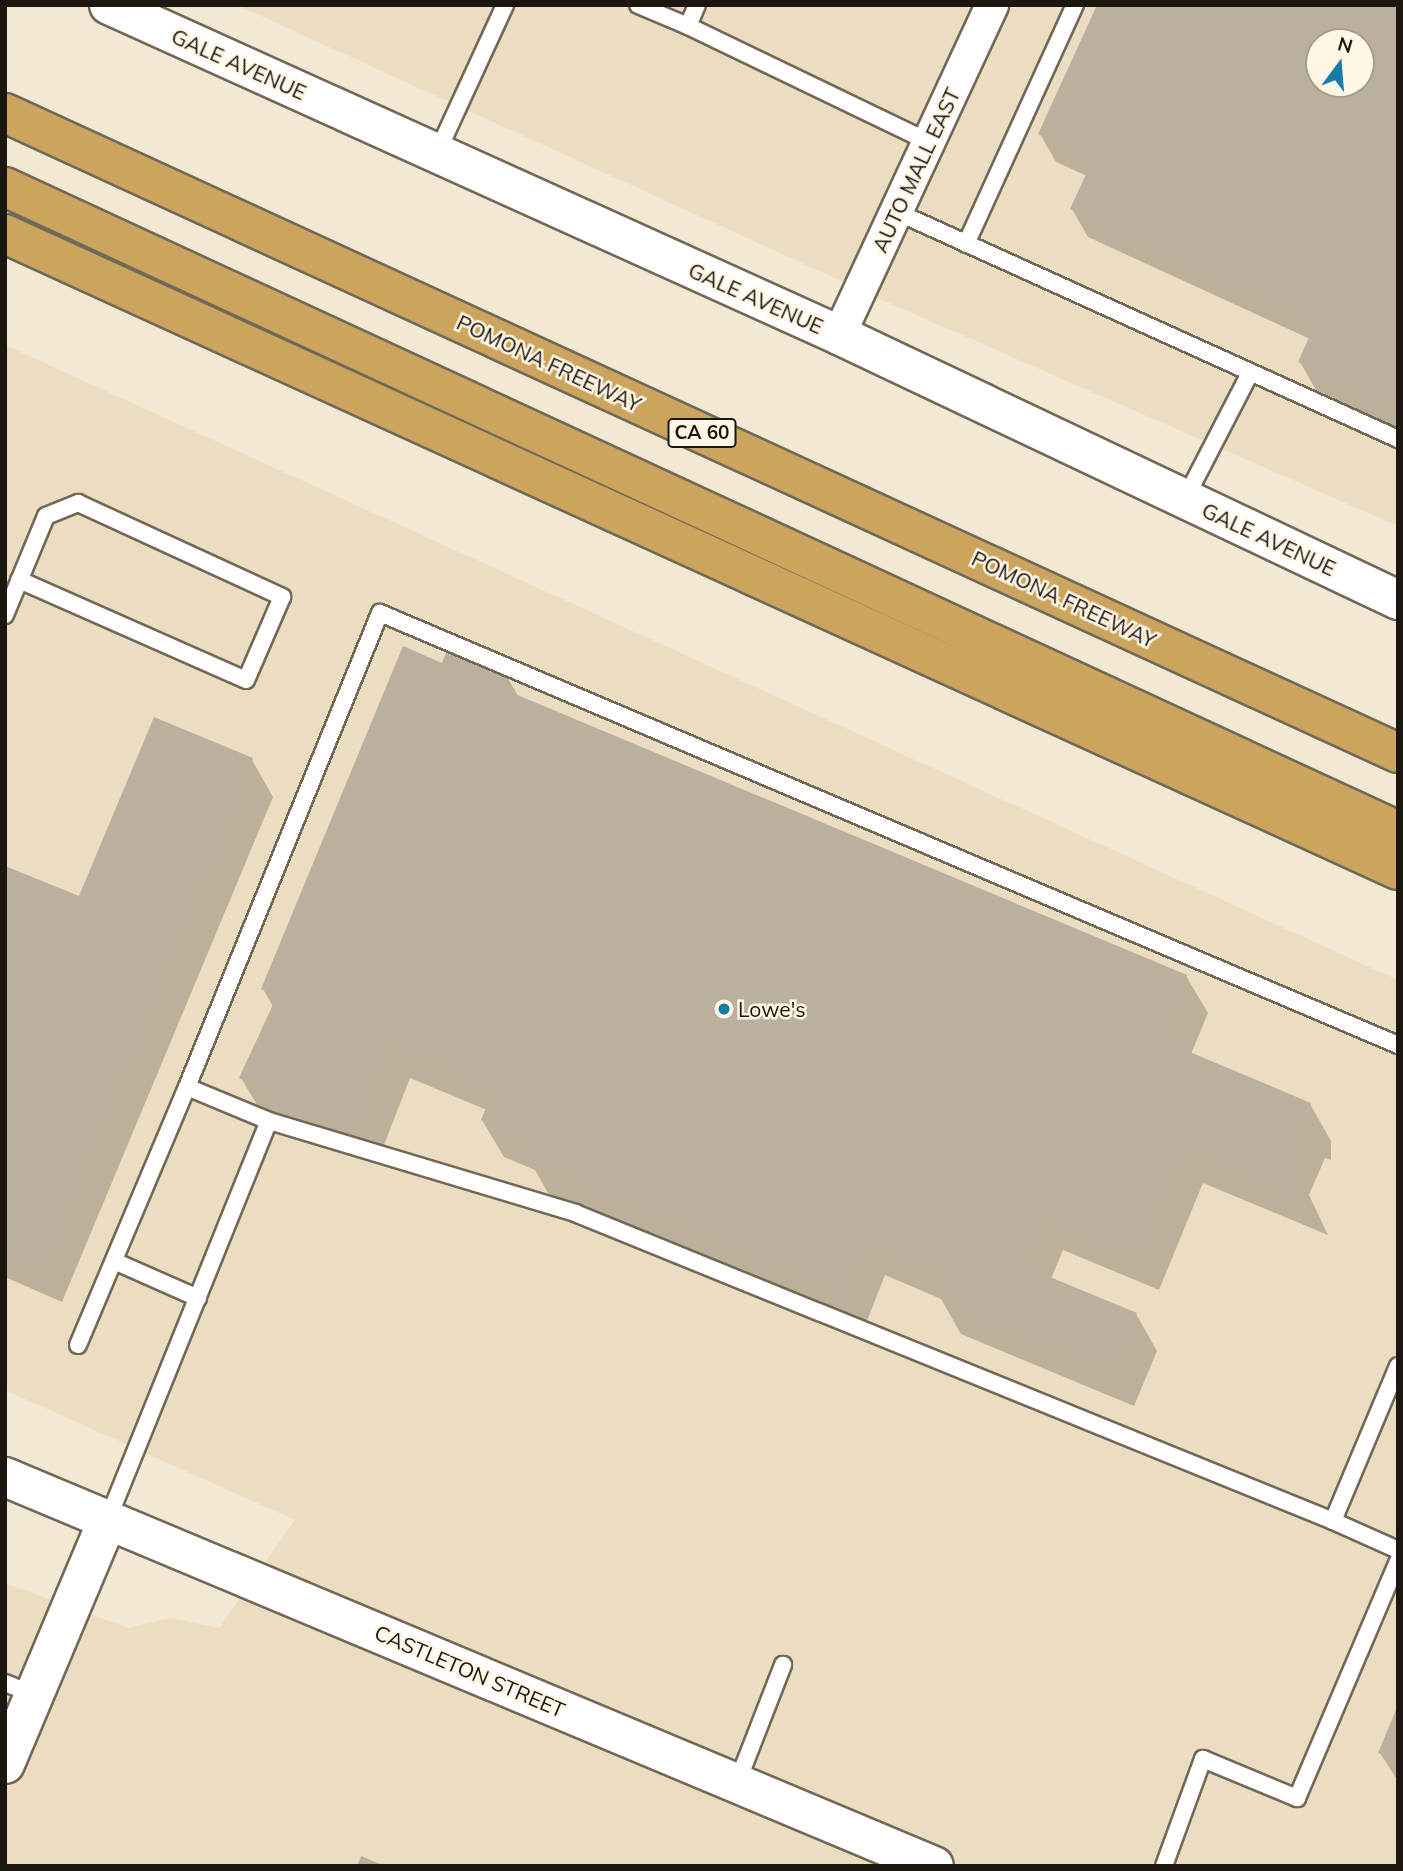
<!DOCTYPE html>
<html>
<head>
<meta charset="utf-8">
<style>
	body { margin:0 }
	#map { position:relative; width:1403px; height:1871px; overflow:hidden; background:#f3e8d4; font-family:Mulish,sans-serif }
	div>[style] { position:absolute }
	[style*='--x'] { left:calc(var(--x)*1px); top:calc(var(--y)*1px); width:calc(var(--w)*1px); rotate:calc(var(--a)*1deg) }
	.built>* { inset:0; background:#ecddc2 }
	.shadow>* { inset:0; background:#0003 }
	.building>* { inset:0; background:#bbb09d }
	.roads { filter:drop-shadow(2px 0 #716856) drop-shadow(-2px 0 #716856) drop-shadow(0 2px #716856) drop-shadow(0 -2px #716856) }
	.lane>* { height:16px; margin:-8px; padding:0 8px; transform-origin:8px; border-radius:8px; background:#fff }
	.street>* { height:32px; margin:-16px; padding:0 16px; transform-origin:16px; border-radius:16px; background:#fff }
	.secondary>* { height:38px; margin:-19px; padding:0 19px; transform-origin:19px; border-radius:19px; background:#fff }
	.highway>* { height:38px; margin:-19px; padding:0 19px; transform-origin:19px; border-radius:19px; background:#cba55e }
	.dots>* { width:19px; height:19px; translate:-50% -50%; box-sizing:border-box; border:4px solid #fff6e6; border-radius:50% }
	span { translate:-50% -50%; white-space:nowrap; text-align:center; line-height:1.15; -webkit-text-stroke:5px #fff6e6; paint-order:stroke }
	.shield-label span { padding:2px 5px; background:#fff6e6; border:2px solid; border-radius:5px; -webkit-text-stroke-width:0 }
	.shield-label { font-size:19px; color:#1b1710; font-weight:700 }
	.street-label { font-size:21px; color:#1b1710 }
	.poi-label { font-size:21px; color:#1b1710 }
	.left { translate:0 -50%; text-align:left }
	.frame { position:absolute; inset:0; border:7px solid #1b1710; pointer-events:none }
	.north { position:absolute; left:1305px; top:28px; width:70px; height:70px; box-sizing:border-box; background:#fff6e6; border:2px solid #a49d90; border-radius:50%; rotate:16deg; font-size:19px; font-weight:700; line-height:28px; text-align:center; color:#1b1710 }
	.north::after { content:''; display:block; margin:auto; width:24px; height:32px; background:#157da7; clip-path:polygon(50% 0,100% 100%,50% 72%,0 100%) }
</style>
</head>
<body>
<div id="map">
	<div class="built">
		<div style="clip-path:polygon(evenodd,237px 5px,1398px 5px,1398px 526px,898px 307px,237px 5px,1319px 42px,1361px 42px,1361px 84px,1319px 84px,1319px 42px)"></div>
		<div style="clip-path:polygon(5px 345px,1398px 980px,1398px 1866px,5px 1866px,5px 1583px,128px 1628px,170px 1618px,219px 1628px,295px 1520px,5px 1390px)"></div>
	</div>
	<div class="shadow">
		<div style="clip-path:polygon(evenodd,1398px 5px,1398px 428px,1316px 390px,1300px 362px,1310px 339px,1088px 237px,1072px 209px,1087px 176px,1056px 162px,1040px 134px,1398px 5px,1319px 42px,1361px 42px,1361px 84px,1319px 84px,1319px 42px)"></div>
		<div style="clip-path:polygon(485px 663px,491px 675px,507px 677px,520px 699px,1186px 976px,1208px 1013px,1191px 1054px,1310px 1104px,1331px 1141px,1331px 1160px,1325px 1158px,1309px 1195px,1328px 1235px,1203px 1183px,1159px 1290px,1063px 1250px,1051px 1279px,1136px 1314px,1157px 1351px,1134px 1406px,961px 1334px,941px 1299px,885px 1275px,865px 1326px,548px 1193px,535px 1170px,504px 1157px,482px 1120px,487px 1110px,410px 1078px,377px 1163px,263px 1115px,241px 1078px,274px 1008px,263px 989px,443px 665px)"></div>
		<div style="clip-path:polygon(252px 760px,273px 797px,62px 1302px,5px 1277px,5px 872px,80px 898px)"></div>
		<div style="clip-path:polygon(1398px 1710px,1398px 1781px,1380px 1753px)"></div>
	</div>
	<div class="building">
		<div style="clip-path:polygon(evenodd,1097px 5px,1398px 5px,1398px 408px,1298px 362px,1316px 322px,1070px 209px,1093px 159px,1038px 134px,1097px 5px,1319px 42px,1361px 42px,1361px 84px,1319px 84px,1319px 42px)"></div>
		<div style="clip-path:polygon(403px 646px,442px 663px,449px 646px,486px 661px,479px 678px,487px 681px,492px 668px,509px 675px,503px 689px,1187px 975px,1161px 1040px,1311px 1103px,1310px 1124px,1304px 1122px,1286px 1162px,1293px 1165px,1279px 1180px,1309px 1192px,1306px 1199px,1182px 1147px,1138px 1254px,1042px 1214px,1021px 1265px,1137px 1313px,1113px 1370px,938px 1297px,947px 1274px,864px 1239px,843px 1290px,524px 1156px,531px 1141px,481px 1120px,495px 1086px,389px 1041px,356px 1127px,239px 1078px,277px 996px,261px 989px)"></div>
		<div style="clip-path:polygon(154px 717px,253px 758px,41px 1266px,5px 1250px,5px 866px,79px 896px)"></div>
		<div style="clip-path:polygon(1398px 1705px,1398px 1761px,1378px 1753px)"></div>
		<div style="clip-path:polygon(361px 1856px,385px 1866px,357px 1866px)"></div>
	</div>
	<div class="roads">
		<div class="lane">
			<div style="--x:638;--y:5;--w:54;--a:22.8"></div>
			<div style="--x:688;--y:26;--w:23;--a:-67"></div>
			<div style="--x:688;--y:26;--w:267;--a:25.7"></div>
			<div style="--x:437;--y:153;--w:163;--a:-65.3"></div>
			<div style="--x:897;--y:212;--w:550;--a:24.37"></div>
			<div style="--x:966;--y:244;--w:263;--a:-65.5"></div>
			<div style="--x:1185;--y:499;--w:142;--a:-62.7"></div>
			<div style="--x:5;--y:615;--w:107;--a:-67.5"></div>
			<div style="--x:46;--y:516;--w:35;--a:-22"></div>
			<div style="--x:78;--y:503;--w:225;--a:24.7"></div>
			<div style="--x:282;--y:597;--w:90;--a:113.4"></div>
			<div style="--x:246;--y:680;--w:248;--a:-156.2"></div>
			<div style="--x:269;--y:1121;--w:320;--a:16.7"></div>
			<div style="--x:575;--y:1213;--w:818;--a:22.11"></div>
			<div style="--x:114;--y:1261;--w:92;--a:23.8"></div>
			<div style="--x:78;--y:1345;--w:280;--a:-67.1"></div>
			<div style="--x:1398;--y:1366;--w:168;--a:112.8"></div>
			<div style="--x:1333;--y:1521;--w:71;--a:24"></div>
			<div style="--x:108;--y:1519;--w:429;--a:-68"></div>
			<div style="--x:269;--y:1121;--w:89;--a:-157.5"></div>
			<div style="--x:187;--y:1087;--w:512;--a:-67.85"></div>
			<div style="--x:380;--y:613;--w:1106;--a:22.99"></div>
			<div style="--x:5;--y:1683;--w:31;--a:22"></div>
			<div style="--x:737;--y:1783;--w:127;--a:-68.7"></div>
			<div style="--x:1164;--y:1866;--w:114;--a:-70"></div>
			<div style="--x:1203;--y:1759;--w:102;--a:22.5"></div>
			<div style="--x:1297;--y:1798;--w:258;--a:-66.9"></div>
		</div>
		<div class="street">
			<div style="--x:839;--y:335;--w:364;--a:-65.1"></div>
		</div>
		<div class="secondary">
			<div style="--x:109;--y:5;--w:801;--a:24.33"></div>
			<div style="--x:839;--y:335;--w:619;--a:25.36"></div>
			<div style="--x:5;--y:1477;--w:1007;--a:22.72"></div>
			<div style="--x:5;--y:1764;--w:266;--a:-67.2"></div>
		</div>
		<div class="highway">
			<div style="--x:5;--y:113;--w:1533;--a:24.68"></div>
			<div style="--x:5;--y:187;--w:1535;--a:24.81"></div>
			<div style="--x:5;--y:234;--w:1531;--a:24.54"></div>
		</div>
	</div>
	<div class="dots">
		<div style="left:724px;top:1009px;background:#157da7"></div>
	</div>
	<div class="shield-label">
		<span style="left:702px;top:433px">CA 60</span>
	</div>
	<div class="street-label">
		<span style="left:239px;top:64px;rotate:24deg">GALE AVENUE</span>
		<span style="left:916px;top:170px;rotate:-65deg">AUTO MALL EAST</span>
		<span style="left:756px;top:298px;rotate:24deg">GALE AVENUE</span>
		<span style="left:549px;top:363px;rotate:25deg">POMONA FREEWAY</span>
		<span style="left:1269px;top:539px;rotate:25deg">GALE AVENUE</span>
		<span style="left:1064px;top:599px;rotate:25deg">POMONA FREEWAY</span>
		<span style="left:470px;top:1671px;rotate:23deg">CASTLETON STREET</span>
	</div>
	<div class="poi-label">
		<span class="left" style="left:738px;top:1009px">Lowe's</span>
	</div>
	<div class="frame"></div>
	<div class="north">N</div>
</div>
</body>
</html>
